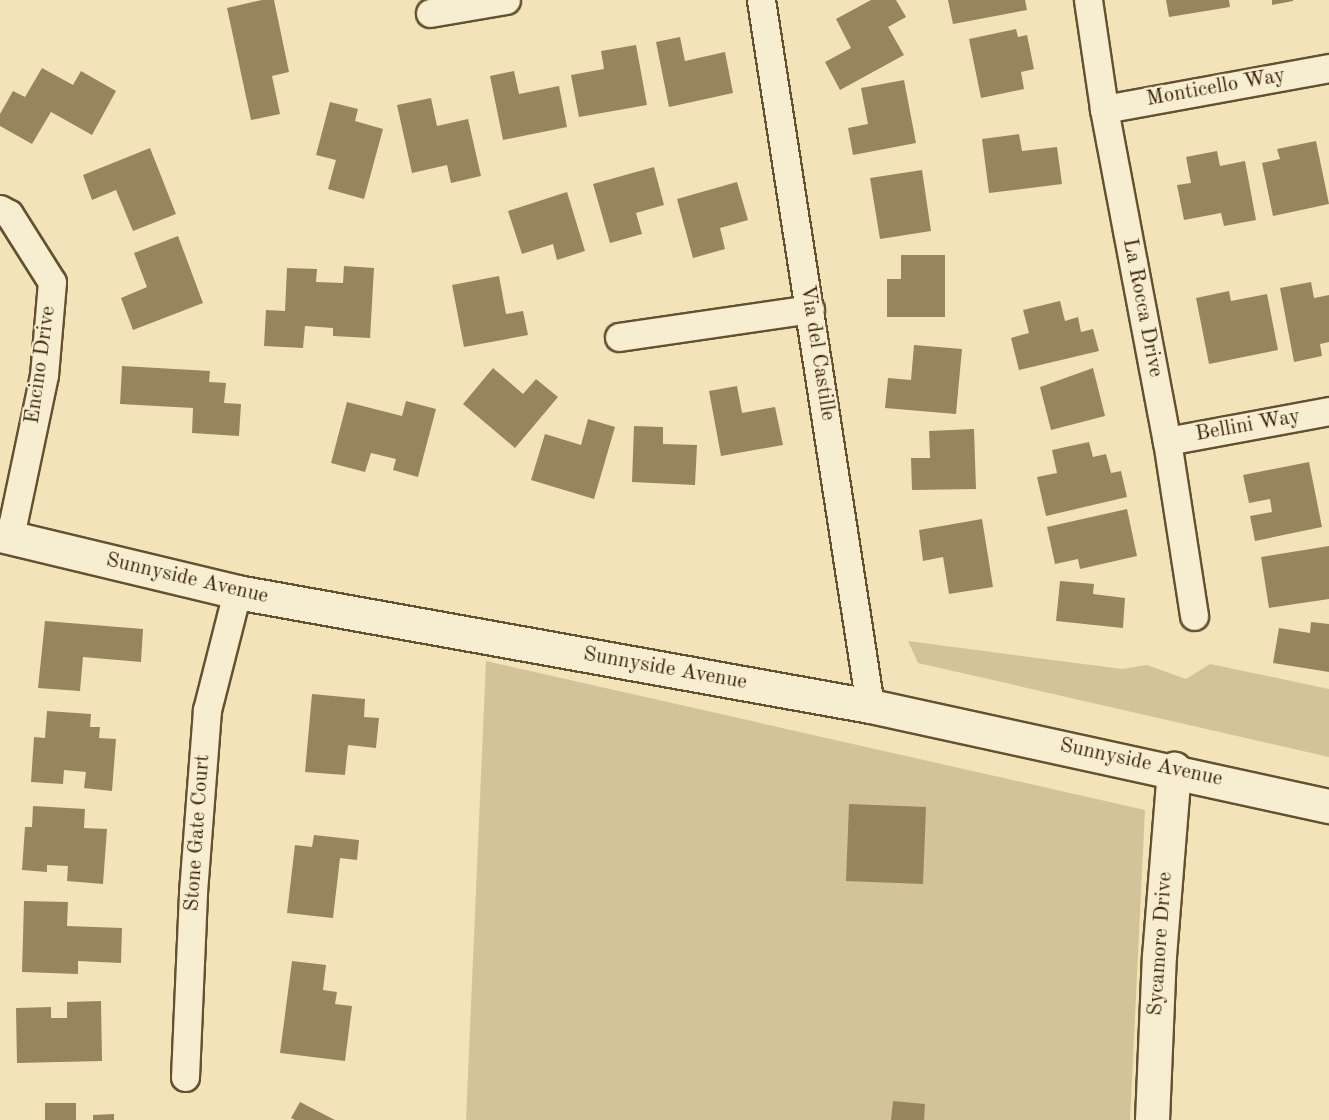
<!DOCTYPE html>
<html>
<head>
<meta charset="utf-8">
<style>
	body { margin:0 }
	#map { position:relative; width:1329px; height:1120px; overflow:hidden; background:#f2e4b8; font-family:"Old Standard TT",serif }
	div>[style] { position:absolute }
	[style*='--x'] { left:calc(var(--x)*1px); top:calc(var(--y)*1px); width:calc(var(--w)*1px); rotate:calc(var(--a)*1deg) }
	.green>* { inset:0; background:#d2c399 }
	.building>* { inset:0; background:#988560 }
	.roads { filter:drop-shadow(2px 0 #65502f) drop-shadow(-2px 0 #65502f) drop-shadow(0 2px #65502f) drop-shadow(0 -2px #65502f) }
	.minor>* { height:27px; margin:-13.5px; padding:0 13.5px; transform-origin:13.5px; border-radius:13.5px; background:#f7edd1 }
	.tertiary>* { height:33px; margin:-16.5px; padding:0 16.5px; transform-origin:16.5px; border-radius:16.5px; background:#f7edd1 }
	span { translate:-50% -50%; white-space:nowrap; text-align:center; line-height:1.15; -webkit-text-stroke:4.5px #f7edd1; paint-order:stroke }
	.street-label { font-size:21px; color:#361f01 }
</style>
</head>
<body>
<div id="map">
	<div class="green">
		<div style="clip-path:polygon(908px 641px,1122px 669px,1147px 665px,1186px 679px,1210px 664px,1329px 689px,1329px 757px,918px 663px)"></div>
		<div style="clip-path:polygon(486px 661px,1145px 810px,1130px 1120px,466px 1120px)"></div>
	</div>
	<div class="building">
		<div style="clip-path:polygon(262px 0,274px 0,289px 72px,272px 76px,280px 114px,251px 120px,227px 8px)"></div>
		<div style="clip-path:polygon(871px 0,896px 0,906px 17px,888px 27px,904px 55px,840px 90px,825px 62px,851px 48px,836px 19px)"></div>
		<div style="clip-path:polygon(948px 0,1025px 0,1027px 10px,953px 24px)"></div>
		<div style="clip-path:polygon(1166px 0,1229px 0,1230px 7px,1169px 17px)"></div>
		<div style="clip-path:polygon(1272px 0,1293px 0,1293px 1px,1272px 5px)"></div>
		<div style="clip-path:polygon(1016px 29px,1018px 37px,1027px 35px,1034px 69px,1021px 72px,1024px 89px,981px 98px,969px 39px)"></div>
		<div style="clip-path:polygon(680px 37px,685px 61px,725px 52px,733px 93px,669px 107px,656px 42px)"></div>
		<div style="clip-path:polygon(636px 45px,647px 105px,579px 117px,571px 75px,604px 69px,601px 51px)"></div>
		<div style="clip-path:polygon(42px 68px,73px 85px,81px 71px,116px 91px,92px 135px,51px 112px,32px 144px,0 126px,0 114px,13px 91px,25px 97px)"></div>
		<div style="clip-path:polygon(514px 71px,519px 94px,559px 86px,567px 127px,503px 140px,490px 76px)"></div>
		<div style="clip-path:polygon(904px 80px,916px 143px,853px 155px,848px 128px,868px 124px,861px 88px)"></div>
		<div style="clip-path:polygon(431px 98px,437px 126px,468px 119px,481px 176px,451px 183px,447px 165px,412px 173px,397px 105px)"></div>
		<div style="clip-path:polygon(330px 102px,358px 109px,355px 121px,383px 129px,364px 199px,328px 189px,336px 160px,316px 155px)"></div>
		<div style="clip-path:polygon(1019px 134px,1022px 151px,1057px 147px,1062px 184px,989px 193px,982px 139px)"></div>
		<div style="clip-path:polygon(1316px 141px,1329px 204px,1273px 216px,1262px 163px,1280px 159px,1277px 149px)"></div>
		<div style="clip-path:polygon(150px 148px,176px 214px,133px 231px,116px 190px,92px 200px,83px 175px)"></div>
		<div style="clip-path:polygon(1217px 151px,1220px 166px,1245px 161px,1256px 220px,1224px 226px,1221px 213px,1184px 220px,1177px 185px,1191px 183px,1186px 157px)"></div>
		<div style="clip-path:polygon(654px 167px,664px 205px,636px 213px,642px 234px,610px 243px,593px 184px)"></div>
		<div style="clip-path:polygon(922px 170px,931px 231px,880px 239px,870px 178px)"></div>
		<div style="clip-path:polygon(737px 182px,748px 220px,720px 228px,725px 249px,693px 258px,677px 199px)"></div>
		<div style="clip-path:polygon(567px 192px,585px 251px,557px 260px,553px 244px,522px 254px,508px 211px)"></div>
		<div style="clip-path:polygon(178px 236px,203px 303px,133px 330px,121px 298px,147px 287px,134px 253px)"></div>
		<div style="clip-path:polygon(901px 255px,945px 255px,945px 317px,887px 317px,887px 279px,901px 279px)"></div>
		<div style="clip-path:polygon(344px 266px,374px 268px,370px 338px,333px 336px,333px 328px,305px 326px,303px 348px,264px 346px,266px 310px,285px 311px,287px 268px,317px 269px,316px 282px,343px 283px)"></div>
		<div style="clip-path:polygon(499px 276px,506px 314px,523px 311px,528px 335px,464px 347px,452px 285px)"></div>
		<div style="clip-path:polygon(1311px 282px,1314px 298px,1329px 295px,1329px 342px,1320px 344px,1322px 356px,1294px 362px,1280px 288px)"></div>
		<div style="clip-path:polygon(1229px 291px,1231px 301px,1267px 294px,1278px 350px,1209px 364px,1196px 298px)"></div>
		<div style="clip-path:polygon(1060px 301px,1065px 321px,1078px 317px,1081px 332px,1093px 329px,1099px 351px,1019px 370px,1011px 338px,1029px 333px,1023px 310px)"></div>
		<div style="clip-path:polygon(914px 345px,962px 349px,956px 414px,885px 408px,888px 378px,911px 380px)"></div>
		<div style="clip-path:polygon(122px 366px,210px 371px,209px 382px,226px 383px,224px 403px,241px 404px,239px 436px,192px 433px,193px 408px,120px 404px)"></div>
		<div style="clip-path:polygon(493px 368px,523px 394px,536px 379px,558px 397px,515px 448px,463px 404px)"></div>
		<div style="clip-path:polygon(1093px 368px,1105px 416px,1051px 430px,1040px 387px)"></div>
		<div style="clip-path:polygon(737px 386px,742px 413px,775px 407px,783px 445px,721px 456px,709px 391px)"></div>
		<div style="clip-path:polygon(406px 401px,436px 409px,418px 477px,393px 470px,396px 459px,371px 453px,365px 472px,331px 463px,347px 402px,402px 416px)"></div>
		<div style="clip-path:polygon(588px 419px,615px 427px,594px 499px,531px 480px,545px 434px,581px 445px)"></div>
		<div style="clip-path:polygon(634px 426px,663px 427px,663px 444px,697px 445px,695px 485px,632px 482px)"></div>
		<div style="clip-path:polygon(974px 429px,976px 489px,912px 490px,911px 458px,930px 458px,929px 431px)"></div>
		<div style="clip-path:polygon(1089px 442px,1093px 457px,1106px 454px,1111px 473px,1121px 471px,1127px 497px,1046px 516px,1037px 477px,1057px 473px,1052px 450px)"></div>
		<div style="clip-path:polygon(1309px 462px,1322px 527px,1255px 541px,1250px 516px,1272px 512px,1270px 499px,1249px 503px,1243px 475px)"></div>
		<div style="clip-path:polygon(1127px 509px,1137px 556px,1080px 569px,1078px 559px,1055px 564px,1047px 527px)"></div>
		<div style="clip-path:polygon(982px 519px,993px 587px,949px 594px,943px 557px,923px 561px,919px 530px)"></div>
		<div style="clip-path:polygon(1329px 546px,1329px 599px,1269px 608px,1261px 557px)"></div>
		<div style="clip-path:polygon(1060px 581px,1094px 584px,1093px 594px,1125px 598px,1123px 628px,1056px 621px)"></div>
		<div style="clip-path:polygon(45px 621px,143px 629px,141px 662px,83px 657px,80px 691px,38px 688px)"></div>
		<div style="clip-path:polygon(1311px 622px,1329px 624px,1329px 672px,1273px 663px,1279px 628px,1310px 633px)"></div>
		<div style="clip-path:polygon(312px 694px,365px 699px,364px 717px,379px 718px,376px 748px,348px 745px,345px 775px,305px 772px)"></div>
		<div style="clip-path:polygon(47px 711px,91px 714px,90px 727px,100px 727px,99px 738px,116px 739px,112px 791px,84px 788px,86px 772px,64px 770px,63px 784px,31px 782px,34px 737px,45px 738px)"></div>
		<div style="clip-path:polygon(849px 804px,926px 807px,923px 884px,846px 881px)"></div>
		<div style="clip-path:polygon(33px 806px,85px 809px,84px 828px,107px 829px,103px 884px,67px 881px,68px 866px,47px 865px,47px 872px,22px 870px,25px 827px,32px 827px)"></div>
		<div style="clip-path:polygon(314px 835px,359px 840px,357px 860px,340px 858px,333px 918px,287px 913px,295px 845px,312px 847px)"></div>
		<div style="clip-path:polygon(24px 901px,68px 902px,67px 926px,122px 928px,121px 963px,78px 961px,78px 974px,22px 972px)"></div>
		<div style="clip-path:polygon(292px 961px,326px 965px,323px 990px,337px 992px,335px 1004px,352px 1006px,345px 1061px,280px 1053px)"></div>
		<div style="clip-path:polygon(101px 1001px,102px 1061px,17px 1063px,16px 1008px,51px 1007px,51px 1018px,67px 1018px,67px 1002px)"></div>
		<div style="clip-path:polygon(893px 1101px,925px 1104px,924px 1120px,891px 1120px)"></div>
		<div style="clip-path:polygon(300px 1102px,335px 1120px,295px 1120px,291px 1118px)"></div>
		<div style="clip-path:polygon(45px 1103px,76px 1103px,76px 1120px,45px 1120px)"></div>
		<div style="clip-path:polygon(114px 1114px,114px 1120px,93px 1120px,93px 1115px)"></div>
	</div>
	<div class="roads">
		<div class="minor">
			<div style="--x:761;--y:0;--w:714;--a:81.22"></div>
			<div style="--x:1088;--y:0;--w:110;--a:81.6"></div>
			<div style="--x:1104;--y:109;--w:338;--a:79.3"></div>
			<div style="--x:1167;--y:441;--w:177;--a:81.2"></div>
			<div style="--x:430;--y:13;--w:77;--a:-9.7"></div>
			<div style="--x:1104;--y:109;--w:229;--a:-10.3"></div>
			<div style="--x:0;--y:209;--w:10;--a:29"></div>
			<div style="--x:9;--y:214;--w:80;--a:57.7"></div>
			<div style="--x:52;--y:282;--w:93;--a:94.9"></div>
			<div style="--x:44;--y:375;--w:166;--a:101.9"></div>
			<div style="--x:619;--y:337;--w:193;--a:-8.3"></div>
			<div style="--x:1167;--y:441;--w:165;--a:-10.5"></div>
			<div style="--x:185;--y:1077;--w:185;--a:-87.5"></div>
			<div style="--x:193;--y:892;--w:183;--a:-85.6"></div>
			<div style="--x:207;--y:710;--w:122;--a:-75.7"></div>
		</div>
		<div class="tertiary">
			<div style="--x:0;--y:535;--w:244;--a:13.5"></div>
			<div style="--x:237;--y:592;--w:643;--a:10.21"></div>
			<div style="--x:870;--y:706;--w:470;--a:12.3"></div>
			<div style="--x:1152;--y:1120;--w:164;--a:-87.6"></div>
			<div style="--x:1159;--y:956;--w:188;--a:-85.4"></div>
		</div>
	</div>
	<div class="street-label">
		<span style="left:1216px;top:88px;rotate:-10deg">Monticello Way</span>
		<span style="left:1142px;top:308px;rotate:79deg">La Rocca Drive</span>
		<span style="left:817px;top:353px;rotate:81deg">Via del Castille</span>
		<span style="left:41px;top:365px;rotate:-82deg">Encino Drive</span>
		<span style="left:1248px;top:426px;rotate:-10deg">Bellini Way</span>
		<span style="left:187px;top:579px;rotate:13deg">Sunnyside Avenue</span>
		<span style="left:665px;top:669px;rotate:10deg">Sunnyside Avenue</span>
		<span style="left:1141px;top:763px;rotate:12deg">Sunnyside Avenue</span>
		<span style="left:198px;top:833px;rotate:-86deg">Stone Gate Court</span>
		<span style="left:1161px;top:944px;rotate:-86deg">Sycamore Drive</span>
	</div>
</div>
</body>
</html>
